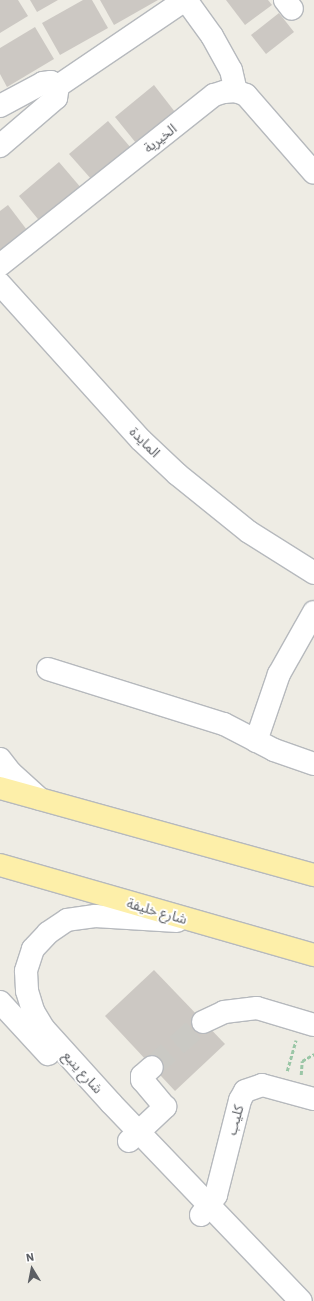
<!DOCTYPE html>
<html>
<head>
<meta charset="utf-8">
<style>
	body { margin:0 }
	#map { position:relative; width:314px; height:1301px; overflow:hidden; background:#eeece4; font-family:"IBM Plex Sans","Noto Sans Arabic",sans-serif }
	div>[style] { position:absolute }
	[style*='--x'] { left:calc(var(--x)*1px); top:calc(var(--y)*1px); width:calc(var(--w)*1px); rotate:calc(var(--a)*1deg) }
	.building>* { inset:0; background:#ccc8c3 }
	.minor-tunnel>* { height:22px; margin-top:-11px; transform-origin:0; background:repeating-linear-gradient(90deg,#cac9c4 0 22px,transparent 0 33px) }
	.path>* { height:2.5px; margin-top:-1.25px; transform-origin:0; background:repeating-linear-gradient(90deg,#9ac6a6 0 4px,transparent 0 6px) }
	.roads { filter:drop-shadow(1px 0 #b6b9bd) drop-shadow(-1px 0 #b6b9bd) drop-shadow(0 1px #b6b9bd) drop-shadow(0 -1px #b6b9bd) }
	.minor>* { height:22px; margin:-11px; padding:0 11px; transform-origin:11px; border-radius:11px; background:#fff }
	.major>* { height:22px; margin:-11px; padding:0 11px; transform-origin:11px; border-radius:11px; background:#fdefa9 }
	span { translate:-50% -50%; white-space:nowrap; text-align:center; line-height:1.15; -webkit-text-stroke:4px #fff; paint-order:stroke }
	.street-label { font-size:14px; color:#5c5f64 }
	.north { position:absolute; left:12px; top:1249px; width:40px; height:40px; -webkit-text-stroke:3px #fff; paint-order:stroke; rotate:350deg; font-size:11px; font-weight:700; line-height:16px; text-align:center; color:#5c5f64 }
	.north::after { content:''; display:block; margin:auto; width:14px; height:18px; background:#5c5f64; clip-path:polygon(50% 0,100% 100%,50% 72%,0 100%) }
</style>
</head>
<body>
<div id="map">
	<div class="building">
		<div style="clip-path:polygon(0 0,18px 0,28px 16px,0 33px)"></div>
		<div style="clip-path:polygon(30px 0,58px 0,37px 12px)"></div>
		<div style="clip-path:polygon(83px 0,92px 0,108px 28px,60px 55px,42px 23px)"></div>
		<div style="clip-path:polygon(100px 0,158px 0,114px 25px)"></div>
		<div style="clip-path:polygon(226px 0,268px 0,272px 5px,245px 25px)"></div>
		<div style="clip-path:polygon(279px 13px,294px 32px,266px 54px,251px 35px)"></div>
		<div style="clip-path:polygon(35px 27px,54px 59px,7px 87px,0 74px,0 48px)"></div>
		<div style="clip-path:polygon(154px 85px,175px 112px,136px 143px,115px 117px)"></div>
		<div style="clip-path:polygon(108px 121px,131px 148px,92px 180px,69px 154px)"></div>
		<div style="clip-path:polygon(59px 162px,82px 189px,42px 224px,19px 196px)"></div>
		<div style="clip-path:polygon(8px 205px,30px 234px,0 258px,0 211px)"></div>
		<div style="clip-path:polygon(154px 970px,225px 1044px,175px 1091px,105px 1016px)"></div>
	</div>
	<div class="minor-tunnel">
		<div style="--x:152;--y:1067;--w:68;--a:-41.4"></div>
	</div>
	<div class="path">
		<div style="--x:287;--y:1071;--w:32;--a:-74"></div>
		<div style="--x:301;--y:1075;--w:14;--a:-86"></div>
		<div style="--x:302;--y:1061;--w:14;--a:-30"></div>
	</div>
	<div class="roads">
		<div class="minor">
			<div style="--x:186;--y:0;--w:44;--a:54.2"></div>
			<div style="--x:212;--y:36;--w:39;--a:61"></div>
			<div style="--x:231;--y:70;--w:22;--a:77"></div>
			<div style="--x:285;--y:0;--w:11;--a:52"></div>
			<div style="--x:58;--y:86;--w:153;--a:-34.1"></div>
			<div style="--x:0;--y:106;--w:49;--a:-28.1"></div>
			<div style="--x:43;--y:83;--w:8;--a:-7"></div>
			<div style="--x:51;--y:82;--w:8;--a:30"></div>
			<div style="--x:58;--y:86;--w:12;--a:99"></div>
			<div style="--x:56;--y:98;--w:74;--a:139.4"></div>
			<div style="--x:0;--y:265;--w:273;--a:-38.5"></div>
			<div style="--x:214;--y:95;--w:10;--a:-17"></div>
			<div style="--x:224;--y:92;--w:12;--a:-5"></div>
			<div style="--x:236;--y:91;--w:11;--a:22"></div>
			<div style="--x:246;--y:95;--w:103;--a:48.9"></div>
			<div style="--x:0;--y:284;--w:210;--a:47.9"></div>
			<div style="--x:141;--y:440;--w:50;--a:43.4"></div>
			<div style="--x:177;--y:474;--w:92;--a:38.9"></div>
			<div style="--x:249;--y:532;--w:77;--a:32.2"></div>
			<div style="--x:48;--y:669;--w:184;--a:17.4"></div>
			<div style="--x:224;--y:724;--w:56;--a:27.5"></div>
			<div style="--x:274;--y:750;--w:42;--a:19.3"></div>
			<div style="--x:256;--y:741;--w:71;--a:-71.1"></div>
			<div style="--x:279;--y:674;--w:71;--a:-60.6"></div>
			<div style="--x:0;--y:759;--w:18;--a:52"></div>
			<div style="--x:11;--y:773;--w:39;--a:42"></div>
			<div style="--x:177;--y:921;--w:82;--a:-176.5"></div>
			<div style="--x:95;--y:916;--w:28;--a:172"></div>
			<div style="--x:67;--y:920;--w:23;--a:146"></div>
			<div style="--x:48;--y:933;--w:22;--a:133"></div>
			<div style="--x:33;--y:949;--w:23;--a:108"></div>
			<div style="--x:26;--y:971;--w:20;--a:87"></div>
			<div style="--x:27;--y:991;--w:21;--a:73"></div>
			<div style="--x:33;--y:1011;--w:21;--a:59"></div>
			<div style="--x:44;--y:1029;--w:100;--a:47.8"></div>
			<div style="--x:111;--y:1103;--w:274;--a:46.2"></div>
			<div style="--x:0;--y:1002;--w:71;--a:47.3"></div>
			<div style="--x:203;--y:1022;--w:23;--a:-25"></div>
			<div style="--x:224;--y:1012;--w:33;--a:-7"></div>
			<div style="--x:257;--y:1008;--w:59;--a:16.6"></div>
			<div style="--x:129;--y:1141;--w:50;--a:-43.4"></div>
			<div style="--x:165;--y:1107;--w:35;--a:-130"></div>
			<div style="--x:142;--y:1080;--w:4;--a:-90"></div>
			<div style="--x:142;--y:1076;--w:13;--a:-42"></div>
			<div style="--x:201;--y:1215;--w:25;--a:-53"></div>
			<div style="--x:216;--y:1195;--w:98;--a:-75.8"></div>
			<div style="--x:240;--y:1100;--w:10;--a:-61"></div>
			<div style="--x:245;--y:1091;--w:18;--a:-19"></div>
			<div style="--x:262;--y:1085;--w:54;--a:15.1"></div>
		</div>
		<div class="major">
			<div style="--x:0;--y:788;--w:326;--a:15.5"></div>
			<div style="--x:0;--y:865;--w:327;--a:16"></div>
		</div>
	</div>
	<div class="street-label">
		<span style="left:160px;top:138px;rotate:-38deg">الخيرية</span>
		<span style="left:145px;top:442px;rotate:45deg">المايدة</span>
		<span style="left:157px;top:911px;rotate:16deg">شارع خليفة</span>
		<span style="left:83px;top:1072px;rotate:48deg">شارع ينبع</span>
		<span style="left:235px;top:1120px;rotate:-75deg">كليب</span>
	</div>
	<div class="north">N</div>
</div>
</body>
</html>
